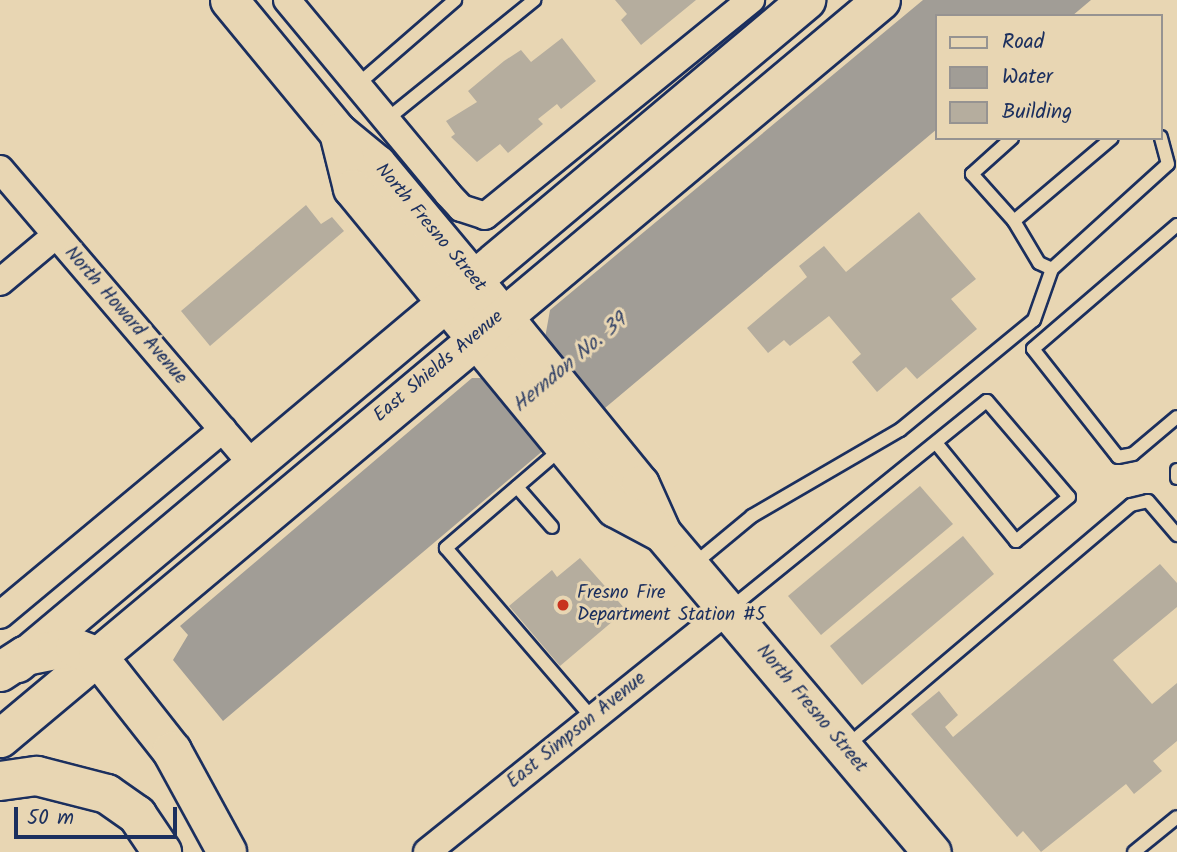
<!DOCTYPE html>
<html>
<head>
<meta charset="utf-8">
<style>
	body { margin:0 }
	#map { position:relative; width:1177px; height:852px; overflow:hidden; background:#e8d6b3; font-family:Kalam,sans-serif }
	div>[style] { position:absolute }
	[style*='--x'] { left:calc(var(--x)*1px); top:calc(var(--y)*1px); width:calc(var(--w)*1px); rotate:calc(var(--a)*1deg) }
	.water>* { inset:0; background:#a19d96 }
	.building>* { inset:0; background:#b5ad9e }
	.roads { filter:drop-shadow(2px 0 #1b2f5e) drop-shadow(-2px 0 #1b2f5e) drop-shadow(0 2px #1b2f5e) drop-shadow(0 -2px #1b2f5e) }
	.service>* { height:12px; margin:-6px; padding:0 6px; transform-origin:6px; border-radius:6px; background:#e8d6b3 }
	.minor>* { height:26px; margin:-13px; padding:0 13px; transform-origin:13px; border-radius:13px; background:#e8d6b3 }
	.secondary>* { height:37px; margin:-18.5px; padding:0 18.5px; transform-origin:18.5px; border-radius:18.5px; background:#e8d6b3 }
	.motorway>* { height:38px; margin:-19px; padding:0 19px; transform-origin:19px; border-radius:19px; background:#e8d6b3 }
	.dots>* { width:19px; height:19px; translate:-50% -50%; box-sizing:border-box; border:4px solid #e8d6b3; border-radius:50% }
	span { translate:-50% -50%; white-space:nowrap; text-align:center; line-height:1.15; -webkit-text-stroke:6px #e8d6b3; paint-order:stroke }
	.street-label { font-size:19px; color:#1b2f5e }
	.poi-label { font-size:19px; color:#1b2f5e }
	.left { translate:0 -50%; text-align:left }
	.water-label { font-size:21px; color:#364569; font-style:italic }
	.legend { position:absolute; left:935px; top:14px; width:228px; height:126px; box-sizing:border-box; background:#e8d6b3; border:2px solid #969391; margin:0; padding:9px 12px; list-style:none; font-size:21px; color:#1b2f5e }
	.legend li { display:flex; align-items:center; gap:14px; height:35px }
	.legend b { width:35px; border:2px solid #969391 }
	.scale { position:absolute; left:14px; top:807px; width:163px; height:32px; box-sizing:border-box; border:4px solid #1b2f5e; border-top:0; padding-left:9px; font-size:21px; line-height:24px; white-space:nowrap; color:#1b2f5e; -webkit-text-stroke:5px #e8d6b3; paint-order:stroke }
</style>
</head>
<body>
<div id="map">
	<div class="water">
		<div style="clip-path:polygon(923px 0,1091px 0,1072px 16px,937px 16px,937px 129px,605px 408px,545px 338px,550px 310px)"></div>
		<div style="clip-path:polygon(472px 378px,486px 378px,545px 449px,223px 721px,173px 660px,188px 635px,180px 626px)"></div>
	</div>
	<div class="building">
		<div style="clip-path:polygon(615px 0,696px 0,641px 45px,621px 20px,627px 14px)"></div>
		<div style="clip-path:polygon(562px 38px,596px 81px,561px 109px,557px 104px,538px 119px,543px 124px,508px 153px,500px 144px,477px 162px,451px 137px,455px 134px,446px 121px,477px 102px,468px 91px,504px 61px,521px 50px,531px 62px)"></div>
		<div style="clip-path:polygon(306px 205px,321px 224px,332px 217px,344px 231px,210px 346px,181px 311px)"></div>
		<div style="clip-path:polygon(919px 212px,976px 279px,951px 299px,977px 329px,917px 379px,906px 367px,877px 392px,852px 362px,861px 354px,829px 316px,790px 346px,784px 340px,768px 353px,747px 328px,807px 277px,799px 266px,824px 246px,846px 272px)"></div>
		<div style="clip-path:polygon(920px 486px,953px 524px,821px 635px,788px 596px)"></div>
		<div style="clip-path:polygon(963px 536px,994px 574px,862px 685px,830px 646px)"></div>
		<div style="clip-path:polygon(580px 558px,626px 610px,560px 666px,509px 606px,552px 570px,557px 577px)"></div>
		<div style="clip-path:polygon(1160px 564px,1177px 583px,1177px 607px,1113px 660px,1152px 704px,1177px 683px,1177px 741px,1153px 761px,1162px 771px,1134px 794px,1126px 784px,1041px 852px,1023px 831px,1017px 837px,911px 714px,939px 691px,958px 715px,945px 727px,953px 737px)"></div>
	</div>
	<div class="roads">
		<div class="service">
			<div style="--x:357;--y:85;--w:130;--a:-40.9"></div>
			<div style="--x:386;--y:120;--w:191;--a:-39"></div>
			<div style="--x:1012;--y:138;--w:54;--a:138"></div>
			<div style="--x:972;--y:174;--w:63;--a:48.2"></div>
			<div style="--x:1177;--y:225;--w:190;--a:139.3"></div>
			<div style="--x:1033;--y:349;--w:137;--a:51.8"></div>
			<div style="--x:1118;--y:457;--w:15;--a:-11"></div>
			<div style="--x:1133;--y:454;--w:57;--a:-40.1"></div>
			<div style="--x:1052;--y:269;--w:14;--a:-155"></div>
			<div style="--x:1039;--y:263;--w:49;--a:-120.8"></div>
			<div style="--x:1014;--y:221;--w:128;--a:-40.3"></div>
			<div style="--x:561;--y:449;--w:152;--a:139.3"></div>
			<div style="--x:446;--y:548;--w:225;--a:49.3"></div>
			<div style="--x:1177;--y:470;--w:8;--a:90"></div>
			<div style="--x:517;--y:487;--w:53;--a:48.8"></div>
			<div style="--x:694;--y:564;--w:75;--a:-39.6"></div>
			<div style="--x:752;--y:516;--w:171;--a:-30.2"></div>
			<div style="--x:900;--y:430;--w:173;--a:-39.4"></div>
			<div style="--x:1034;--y:320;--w:54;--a:-70.6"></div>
			<div style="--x:1052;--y:269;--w:156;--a:-42.2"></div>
			<div style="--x:1168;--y:164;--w:28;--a:-105"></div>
			<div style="--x:731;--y:608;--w:329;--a:-39"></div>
			<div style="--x:987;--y:401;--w:126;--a:49.5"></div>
			<div style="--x:1069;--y:497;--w:69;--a:140.3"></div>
			<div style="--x:1016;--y:541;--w:125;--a:-129.2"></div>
			<div style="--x:848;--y:745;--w:371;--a:-40.3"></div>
			<div style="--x:1131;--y:505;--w:17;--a:-13"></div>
			<div style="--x:1148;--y:501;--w:45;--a:49.5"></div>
			<div style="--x:1134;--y:852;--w:55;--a:-39.1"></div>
		</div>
		<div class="minor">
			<div style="--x:287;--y:0;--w:252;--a:50.3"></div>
			<div style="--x:448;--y:194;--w:19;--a:47"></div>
			<div style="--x:461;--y:208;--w:25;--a:18"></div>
			<div style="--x:485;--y:216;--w:343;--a:-39.1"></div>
			<div style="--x:0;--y:169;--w:387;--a:49.5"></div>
			<div style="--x:0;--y:282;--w:72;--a:-39.9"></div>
			<div style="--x:0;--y:615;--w:290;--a:-39.8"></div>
			<div style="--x:427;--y:852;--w:386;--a:-38.8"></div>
		</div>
		<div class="secondary">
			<div style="--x:229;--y:0;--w:171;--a:50.5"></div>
			<div style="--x:338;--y:132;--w:50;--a:39.4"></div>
			<div style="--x:377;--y:164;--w:147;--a:50.2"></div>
			<div style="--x:471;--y:277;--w:267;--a:50.8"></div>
			<div style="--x:640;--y:484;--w:54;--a:65.8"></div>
			<div style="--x:662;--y:533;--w:418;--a:49.8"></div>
			<div style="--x:338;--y:132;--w:58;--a:76"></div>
			<div style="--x:352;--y:188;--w:414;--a:50.6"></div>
			<div style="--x:615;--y:508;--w:53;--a:28"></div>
			<div style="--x:17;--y:663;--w:1031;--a:-40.04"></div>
			<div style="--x:0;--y:738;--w:1149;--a:-39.95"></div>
		</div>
		<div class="motorway">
			<div style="--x:0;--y:672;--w:30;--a:-33"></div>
			<div style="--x:25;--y:656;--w:33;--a:-11"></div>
			<div style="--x:57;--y:650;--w:18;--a:-6"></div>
			<div style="--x:75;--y:648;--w:25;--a:21"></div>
			<div style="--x:98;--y:657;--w:120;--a:51.8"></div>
			<div style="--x:172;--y:751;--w:115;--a:61.4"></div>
			<div style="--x:0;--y:781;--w:37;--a:-8"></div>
			<div style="--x:37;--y:776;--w:72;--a:14.4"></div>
			<div style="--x:107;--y:794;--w:37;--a:35"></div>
			<div style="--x:137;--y:815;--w:45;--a:56"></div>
		</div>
	</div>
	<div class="dots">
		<div style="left:563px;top:605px;background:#c8321e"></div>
	</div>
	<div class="street-label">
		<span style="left:430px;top:228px;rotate:50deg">North Fresno Street</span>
		<span style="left:125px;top:316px;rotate:49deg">North Howard Avenue</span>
		<span style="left:439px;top:367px;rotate:-40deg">East Shields Avenue</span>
		<span style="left:811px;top:709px;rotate:50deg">North Fresno Street</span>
		<span style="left:577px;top:731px;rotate:-39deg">East Simpson Avenue</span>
	</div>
	<div class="poi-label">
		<span class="left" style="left:577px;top:605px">Fresno Fire<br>Department Station #5</span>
	</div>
	<div class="water-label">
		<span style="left:570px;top:364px;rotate:-40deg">Herndon No. 39</span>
	</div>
	<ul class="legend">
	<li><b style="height:9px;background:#e8d6b3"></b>Road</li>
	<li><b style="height:19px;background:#a19d96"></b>Water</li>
	<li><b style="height:19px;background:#b5ad9e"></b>Building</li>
	</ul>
	<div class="scale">50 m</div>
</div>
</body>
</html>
